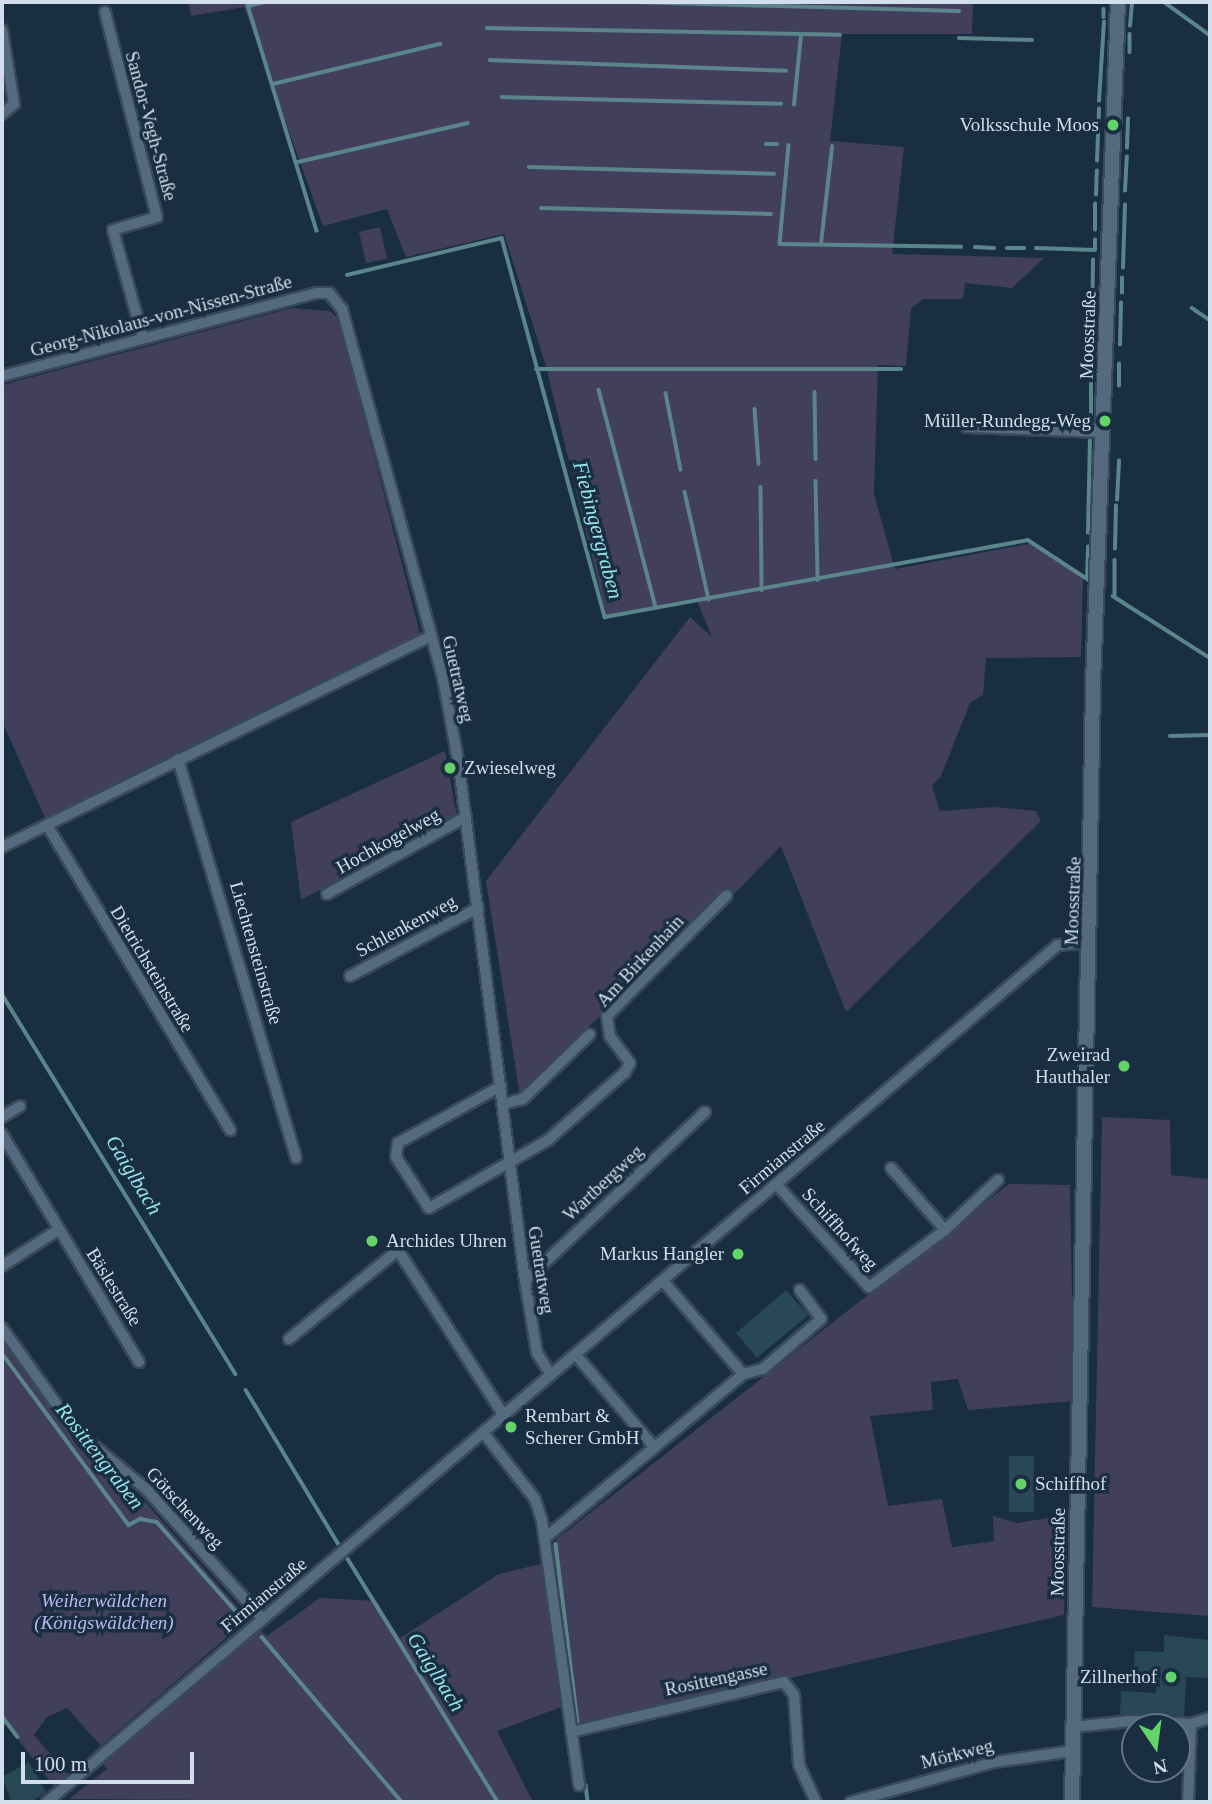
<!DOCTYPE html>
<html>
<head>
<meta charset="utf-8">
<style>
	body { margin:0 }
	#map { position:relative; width:1212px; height:1804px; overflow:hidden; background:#192e40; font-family:"Times New Roman",serif }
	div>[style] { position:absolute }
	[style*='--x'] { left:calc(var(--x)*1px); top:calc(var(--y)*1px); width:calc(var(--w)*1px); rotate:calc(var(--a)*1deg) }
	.green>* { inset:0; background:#413f5b }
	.stream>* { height:3.5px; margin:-1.75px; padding:0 1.75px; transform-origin:1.75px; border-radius:1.75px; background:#59858b }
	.building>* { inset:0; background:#294855 }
	.roads { filter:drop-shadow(2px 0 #394959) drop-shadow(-2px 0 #394959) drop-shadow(0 2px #394959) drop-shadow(0 -2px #394959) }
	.minor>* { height:10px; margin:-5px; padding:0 5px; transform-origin:5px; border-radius:5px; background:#536a7f }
	.tertiary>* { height:14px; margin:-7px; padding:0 7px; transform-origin:7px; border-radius:7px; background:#536a7f }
	.dots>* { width:19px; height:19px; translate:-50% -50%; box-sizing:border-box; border:4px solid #192e40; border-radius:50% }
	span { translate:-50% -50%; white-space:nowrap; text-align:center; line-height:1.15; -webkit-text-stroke:7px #192e40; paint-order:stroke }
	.poi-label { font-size:19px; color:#d2deeb }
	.right { translate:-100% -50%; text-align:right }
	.left { translate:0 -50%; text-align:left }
	.street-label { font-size:19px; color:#d2deeb }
	.park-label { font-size:19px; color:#bcb7f0; font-style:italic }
	.water-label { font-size:21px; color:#95e5ef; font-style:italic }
	.frame { position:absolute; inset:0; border:4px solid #d2deeb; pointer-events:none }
	.north { position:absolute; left:1121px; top:1713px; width:70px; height:70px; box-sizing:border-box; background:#192e40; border:2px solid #637484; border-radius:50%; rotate:167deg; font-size:19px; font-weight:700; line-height:28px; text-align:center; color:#d2deeb }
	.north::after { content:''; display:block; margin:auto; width:24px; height:32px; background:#63d469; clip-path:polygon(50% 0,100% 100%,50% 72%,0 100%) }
	.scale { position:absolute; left:21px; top:1752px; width:173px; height:32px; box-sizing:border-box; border:4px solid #d2deeb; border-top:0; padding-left:9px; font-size:21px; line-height:24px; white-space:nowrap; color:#d2deeb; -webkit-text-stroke:5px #192e40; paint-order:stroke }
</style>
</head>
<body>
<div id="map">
	<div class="green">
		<div style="clip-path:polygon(188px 2px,973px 2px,972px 34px,842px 34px,830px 141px,904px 147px,892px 254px,1044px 258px,1012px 288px,965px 283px,963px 299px,923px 299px,911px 309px,906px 366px,878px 365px,874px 494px,895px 569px,1033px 543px,1083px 577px,1081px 657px,986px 658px,983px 695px,970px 703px,941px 776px,932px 786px,940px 811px,994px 807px,1036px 811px,1041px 821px,846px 1012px,781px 846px,732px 896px,725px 890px,520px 1096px,486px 881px,690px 617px,712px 637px,696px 598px,606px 615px,546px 366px,504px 234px,406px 257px,387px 209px,323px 226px,244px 7px,191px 16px)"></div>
		<div style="clip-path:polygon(380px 227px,387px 259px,366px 263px,359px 232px)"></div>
		<div style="clip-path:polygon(292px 308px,330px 311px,339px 320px,420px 634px,45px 818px,2px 721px,2px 385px)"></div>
		<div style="clip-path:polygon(445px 751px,457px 817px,301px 900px,291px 822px)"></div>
		<div style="clip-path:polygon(1102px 1117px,1170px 1120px,1171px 1175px,1210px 1179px,1210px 1616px,1092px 1607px)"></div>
		<div style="clip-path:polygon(1009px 1184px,1070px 1185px,1074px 1401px,968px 1410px,958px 1379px,931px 1382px,933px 1410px,870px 1416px,888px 1506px,942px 1499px,952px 1547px,994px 1541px,993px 1516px,1017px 1523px,1067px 1515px,1064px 1615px,581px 1726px,561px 1707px,497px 1731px,533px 1802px,69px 1799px,107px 1769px,102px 1763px,259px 1629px,267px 1636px,320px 1598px,376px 1601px,400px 1638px,499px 1574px,545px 1563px,557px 1539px)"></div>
		<div style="clip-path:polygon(evenodd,2px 1340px,79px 1448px,146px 1503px,248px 1619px,54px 1786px,7px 1725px,2px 1727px,2px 1340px,67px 1708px,101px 1746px,67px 1774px,34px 1735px,47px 1717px,67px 1708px)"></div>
	</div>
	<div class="stream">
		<div style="--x:247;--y:2;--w:239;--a:73"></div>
		<div style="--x:633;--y:2;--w:326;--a:1.6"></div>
		<div style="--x:1164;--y:2;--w:57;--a:35.7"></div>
		<div style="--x:248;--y:6;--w:18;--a:-13"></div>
		<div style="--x:1104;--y:9;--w:8;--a:90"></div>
		<div style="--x:1130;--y:26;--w:24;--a:-85"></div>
		<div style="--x:487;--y:28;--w:353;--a:1.1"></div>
		<div style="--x:1130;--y:34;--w:18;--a:90"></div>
		<div style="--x:959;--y:38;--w:73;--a:1.6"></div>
		<div style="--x:490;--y:60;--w:296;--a:2.1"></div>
		<div style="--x:273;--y:84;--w:172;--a:-13.5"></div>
		<div style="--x:502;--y:97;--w:279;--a:1.4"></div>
		<div style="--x:1099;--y:101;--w:79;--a:-86.4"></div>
		<div style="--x:794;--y:105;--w:70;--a:-84.3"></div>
		<div style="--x:766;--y:144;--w:11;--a:0"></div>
		<div style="--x:789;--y:145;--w:99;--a:95.2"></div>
		<div style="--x:780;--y:244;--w:181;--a:0.9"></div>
		<div style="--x:1127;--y:148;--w:29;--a:-88"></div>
		<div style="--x:1097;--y:161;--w:52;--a:-87.8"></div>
		<div style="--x:298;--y:162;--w:174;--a:-12.9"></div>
		<div style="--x:529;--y:167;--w:245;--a:1.6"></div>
		<div style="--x:1125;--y:191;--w:34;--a:-87"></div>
		<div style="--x:1096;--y:195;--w:24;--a:-88"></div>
		<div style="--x:541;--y:208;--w:230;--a:1.5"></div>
		<div style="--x:1095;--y:230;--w:26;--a:-90"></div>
		<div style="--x:821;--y:244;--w:98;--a:-83.5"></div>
		<div style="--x:975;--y:247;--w:19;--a:3"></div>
		<div style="--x:1007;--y:248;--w:17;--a:0"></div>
		<div style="--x:1036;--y:248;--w:59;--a:1.9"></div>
		<div style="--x:1095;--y:250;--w:10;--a:-90"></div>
		<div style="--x:1123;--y:268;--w:63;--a:-88.2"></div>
		<div style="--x:347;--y:275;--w:159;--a:-13.4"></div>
		<div style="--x:502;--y:238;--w:393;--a:74.8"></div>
		<div style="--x:605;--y:617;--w:430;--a:-10.3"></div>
		<div style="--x:1028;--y:540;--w:77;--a:33.3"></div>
		<div style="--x:1122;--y:293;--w:15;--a:-90"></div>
		<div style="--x:1192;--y:308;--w:22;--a:34"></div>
		<div style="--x:1092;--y:333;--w:73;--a:-89.2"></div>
		<div style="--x:1092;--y:343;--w:8;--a:90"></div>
		<div style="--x:1120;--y:345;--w:42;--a:-88.6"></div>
		<div style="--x:536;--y:369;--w:365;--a:0"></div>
		<div style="--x:1119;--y:386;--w:22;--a:-90"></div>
		<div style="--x:599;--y:390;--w:225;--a:75.3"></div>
		<div style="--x:815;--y:392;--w:67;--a:89.1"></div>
		<div style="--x:666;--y:393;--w:78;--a:79"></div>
		<div style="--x:755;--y:409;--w:55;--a:85.8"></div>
		<div style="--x:1091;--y:422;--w:62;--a:-90"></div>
		<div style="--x:816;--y:481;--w:99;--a:88.8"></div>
		<div style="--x:761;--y:487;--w:103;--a:89.4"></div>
		<div style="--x:685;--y:492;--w:110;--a:77.4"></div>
		<div style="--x:1117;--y:500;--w:39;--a:-87"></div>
		<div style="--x:1088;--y:533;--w:92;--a:-88.8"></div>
		<div style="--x:1115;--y:549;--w:43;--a:-88.7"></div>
		<div style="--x:1115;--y:560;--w:36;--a:90"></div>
		<div style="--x:1087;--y:579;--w:32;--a:-88"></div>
		<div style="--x:1113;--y:596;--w:115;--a:32.6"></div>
		<div style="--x:1170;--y:736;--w:40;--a:-1.4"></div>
		<div style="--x:2;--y:994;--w:446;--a:58.4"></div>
		<div style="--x:2;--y:1353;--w:214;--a:53.6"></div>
		<div style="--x:129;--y:1525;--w:13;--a:-29"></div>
		<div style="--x:140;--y:1519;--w:17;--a:10"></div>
		<div style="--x:157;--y:1522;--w:127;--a:48.5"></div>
		<div style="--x:246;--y:1390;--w:179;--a:59"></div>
		<div style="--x:556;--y:1544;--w:179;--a:83"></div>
		<div style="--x:348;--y:1559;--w:286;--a:58.3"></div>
		<div style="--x:262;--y:1637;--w:216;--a:49.7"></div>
		<div style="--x:2;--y:1716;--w:26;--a:53"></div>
		<div style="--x:586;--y:1785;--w:17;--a:83"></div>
		<div style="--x:68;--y:1802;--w:1;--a:0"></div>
	</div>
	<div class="building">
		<div style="clip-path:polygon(786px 1290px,808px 1315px,757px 1358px,736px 1333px)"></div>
		<div style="clip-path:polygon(1009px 1456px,1034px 1456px,1034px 1512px,1009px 1512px)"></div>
		<div style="clip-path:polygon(1164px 1635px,1210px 1640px,1210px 1678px,1186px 1677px,1184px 1716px,1120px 1714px,1121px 1691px,1156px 1693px,1157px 1673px,1134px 1672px,1135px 1651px,1164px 1652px)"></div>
		<div style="clip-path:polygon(29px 1762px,46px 1792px,31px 1802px,12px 1802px,2px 1777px)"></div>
	</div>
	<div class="roads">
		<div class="minor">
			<div style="--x:105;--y:12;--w:211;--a:75.8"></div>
			<div style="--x:157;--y:217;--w:46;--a:163.5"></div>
			<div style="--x:113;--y:230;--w:112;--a:74.5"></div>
			<div style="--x:2;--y:30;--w:75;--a:80.8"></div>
			<div style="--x:14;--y:104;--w:16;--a:140"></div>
			<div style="--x:2;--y:376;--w:325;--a:-14.8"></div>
			<div style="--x:316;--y:293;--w:13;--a:0"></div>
			<div style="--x:329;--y:293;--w:21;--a:51"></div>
			<div style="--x:342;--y:309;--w:383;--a:74.7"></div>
			<div style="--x:443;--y:678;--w:89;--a:79.7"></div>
			<div style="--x:459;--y:766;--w:519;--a:82.7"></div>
			<div style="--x:525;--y:1281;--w:73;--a:80.5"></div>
			<div style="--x:537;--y:1353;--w:24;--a:57"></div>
			<div style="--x:966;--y:427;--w:138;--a:2.1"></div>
			<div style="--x:178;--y:759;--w:416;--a:73.5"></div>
			<div style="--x:47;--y:825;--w:356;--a:59"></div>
			<div style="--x:2;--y:847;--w:477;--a:-26.2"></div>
			<div style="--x:327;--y:894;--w:159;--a:-29"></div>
			<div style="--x:350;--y:976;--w:145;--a:-28"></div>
			<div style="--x:501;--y:1086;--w:118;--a:151"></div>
			<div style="--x:398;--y:1143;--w:14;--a:98"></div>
			<div style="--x:396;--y:1157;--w:61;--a:57.1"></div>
			<div style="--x:429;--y:1208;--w:137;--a:-29.7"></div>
			<div style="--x:548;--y:1140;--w:103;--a:-41.4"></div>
			<div style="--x:625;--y:1072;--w:10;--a:-61"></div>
			<div style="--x:630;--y:1063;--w:34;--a:-127"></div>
			<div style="--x:610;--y:1036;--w:20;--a:-99"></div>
			<div style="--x:607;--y:1016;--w:170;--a:-45.2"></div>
			<div style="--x:503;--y:1104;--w:21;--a:-14"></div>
			<div style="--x:523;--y:1099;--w:93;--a:-44.1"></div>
			<div style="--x:2;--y:1117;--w:21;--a:-31"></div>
			<div style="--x:2;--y:1134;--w:266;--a:59"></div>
			<div style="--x:891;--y:1168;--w:82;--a:48.9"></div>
			<div style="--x:777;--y:1185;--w:137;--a:48"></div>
			<div style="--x:869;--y:1287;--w:95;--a:-36.9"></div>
			<div style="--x:945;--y:1230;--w:73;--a:-43.3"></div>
			<div style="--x:2;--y:1266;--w:67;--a:-32.7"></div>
			<div style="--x:525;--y:1281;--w:247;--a:-43.2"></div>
			<div style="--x:663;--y:1281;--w:123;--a:49.3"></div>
			<div style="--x:743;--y:1374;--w:21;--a:-14"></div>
			<div style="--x:763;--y:1369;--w:77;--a:-40.8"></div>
			<div style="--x:821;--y:1319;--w:36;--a:-126"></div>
			<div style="--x:2;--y:1328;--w:124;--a:54.5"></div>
			<div style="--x:74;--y:1429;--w:95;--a:39.9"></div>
			<div style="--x:147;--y:1490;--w:172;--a:48.1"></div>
			<div style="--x:289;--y:1339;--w:141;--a:-39.2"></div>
			<div style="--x:398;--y:1250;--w:195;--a:57.4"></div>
			<div style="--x:576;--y:1355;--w:121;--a:49.7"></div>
			<div style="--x:483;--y:1432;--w:85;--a:52.2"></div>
			<div style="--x:535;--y:1499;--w:23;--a:72"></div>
			<div style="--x:542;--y:1521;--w:267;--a:82"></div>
			<div style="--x:545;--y:1538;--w:257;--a:-39.6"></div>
			<div style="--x:1073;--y:1727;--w:58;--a:-5.9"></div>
			<div style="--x:1131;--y:1721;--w:60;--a:2.9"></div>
			<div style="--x:1191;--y:1724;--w:20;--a:-18"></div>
			<div style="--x:571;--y:1732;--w:219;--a:-13.2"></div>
			<div style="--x:784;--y:1682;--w:16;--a:52"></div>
			<div style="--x:794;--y:1695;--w:70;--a:85.9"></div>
			<div style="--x:799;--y:1765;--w:41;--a:65.3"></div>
			<div style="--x:47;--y:1802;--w:1325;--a:-40.29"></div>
			<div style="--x:1058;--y:945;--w:32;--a:-5"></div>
			<div style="--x:851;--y:1802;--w:148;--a:-15.6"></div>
			<div style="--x:994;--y:1762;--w:80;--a:-7.9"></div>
			<div style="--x:1188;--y:1802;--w:78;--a:-87.8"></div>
		</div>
		<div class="tertiary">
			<div style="--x:1072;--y:1802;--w:1119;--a:-88.92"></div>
			<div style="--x:1093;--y:683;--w:681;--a:-87.9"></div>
		</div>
	</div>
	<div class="dots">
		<div style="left:1113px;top:125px;background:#63d469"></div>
		<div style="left:1105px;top:421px;background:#63d469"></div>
		<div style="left:450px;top:768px;background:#63d469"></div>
		<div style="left:1124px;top:1066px;background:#63d469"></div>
		<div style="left:372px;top:1241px;background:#63d469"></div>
		<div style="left:738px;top:1254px;background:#63d469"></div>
		<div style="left:511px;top:1427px;background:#63d469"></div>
		<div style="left:1021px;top:1484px;background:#63d469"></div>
		<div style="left:1171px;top:1677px;background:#63d469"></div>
	</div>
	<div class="poi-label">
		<span class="right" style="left:1099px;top:125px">Volksschule Moos</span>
		<span class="right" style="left:1091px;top:421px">Müller-Rundegg-Weg</span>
		<span class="left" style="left:464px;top:768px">Zwieselweg</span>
		<span class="right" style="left:1110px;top:1066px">Zweirad<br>Hauthaler</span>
		<span class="left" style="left:386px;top:1241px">Archides Uhren</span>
		<span class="right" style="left:724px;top:1254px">Markus Hangler</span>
		<span class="left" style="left:525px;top:1427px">Rembart &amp;<br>Scherer GmbH</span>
		<span class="left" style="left:1035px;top:1484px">Schiffhof</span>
		<span class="right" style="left:1157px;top:1677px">Zillnerhof</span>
	</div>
	<div class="street-label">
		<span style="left:151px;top:126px;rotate:75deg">Sandor-Vegh-Straße</span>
		<span style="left:161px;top:316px;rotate:-15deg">Georg-Nikolaus-von-Nissen-Straße</span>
		<span style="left:1088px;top:335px;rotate:-88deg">Moosstraße</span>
		<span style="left:458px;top:679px;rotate:77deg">Guetratweg</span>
		<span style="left:388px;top:841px;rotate:-29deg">Hochkogelweg</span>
		<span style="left:1073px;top:901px;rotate:-88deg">Moosstraße</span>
		<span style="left:406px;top:926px;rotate:-28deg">Schlenkenweg</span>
		<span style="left:256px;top:953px;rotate:74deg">Liechtensteinstraße</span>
		<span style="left:640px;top:961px;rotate:-47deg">Am Birkenhain</span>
		<span style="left:152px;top:969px;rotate:59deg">Dietrichsteinstraße</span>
		<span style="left:782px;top:1157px;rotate:-40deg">Firmianstraße</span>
		<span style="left:603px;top:1183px;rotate:-43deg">Wartbergweg</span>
		<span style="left:840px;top:1229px;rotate:48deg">Schiffhofweg</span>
		<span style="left:541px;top:1270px;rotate:81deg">Guetratweg</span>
		<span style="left:114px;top:1287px;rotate:58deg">Bäslestraße</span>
		<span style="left:185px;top:1508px;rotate:47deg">Götschenweg</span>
		<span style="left:1058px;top:1552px;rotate:-89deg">Moosstraße</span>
		<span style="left:264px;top:1595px;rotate:-40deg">Firmianstraße</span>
		<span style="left:716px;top:1679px;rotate:-12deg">Rosittengasse</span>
		<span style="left:957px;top:1754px;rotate:-14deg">Mörkweg</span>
	</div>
	<div class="park-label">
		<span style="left:104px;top:1612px">Weiherwäldchen<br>(Königswäldchen)</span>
	</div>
	<div class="water-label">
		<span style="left:598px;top:530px;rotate:75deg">Fiebingergraben</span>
		<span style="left:134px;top:1175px;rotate:59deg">Gaiglbach</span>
		<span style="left:100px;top:1456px;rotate:52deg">Rosittengraben</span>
		<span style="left:436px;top:1672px;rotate:58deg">Gaiglbach</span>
	</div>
	<div class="frame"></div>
	<div class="north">N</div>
	<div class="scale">100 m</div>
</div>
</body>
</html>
